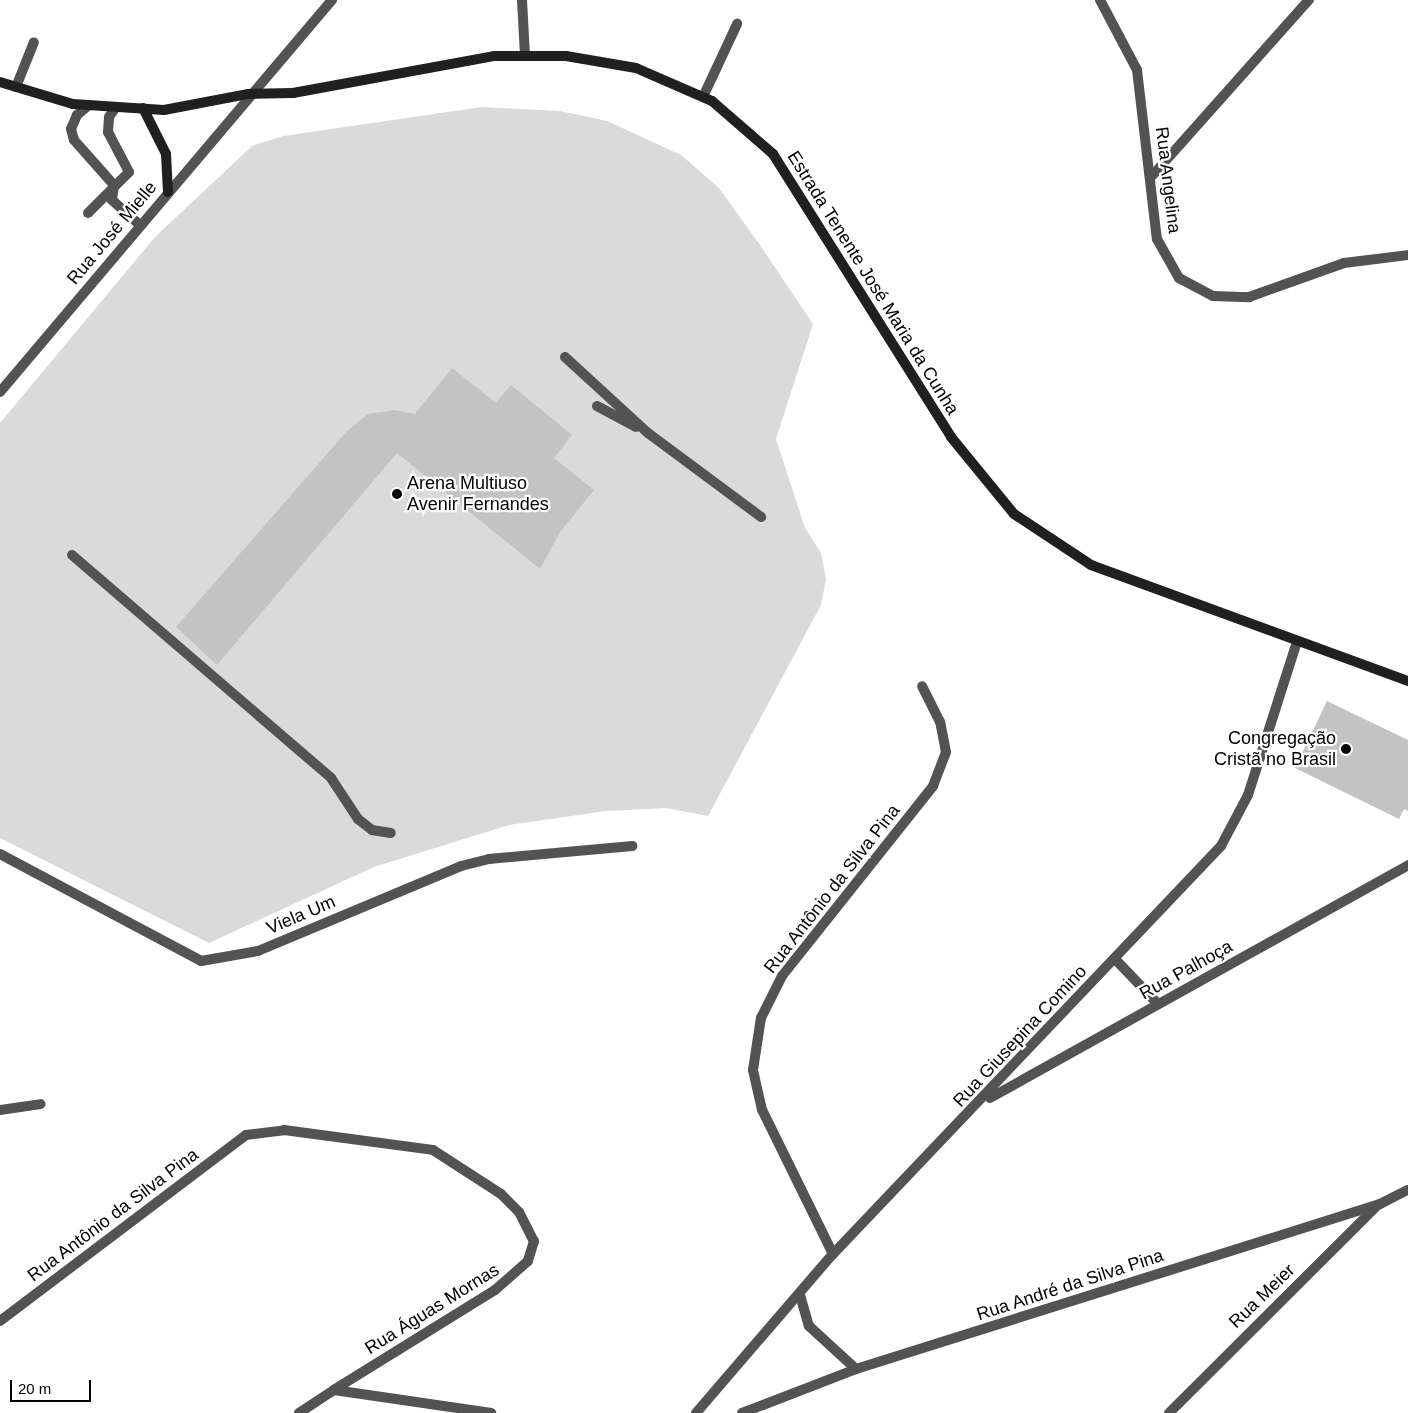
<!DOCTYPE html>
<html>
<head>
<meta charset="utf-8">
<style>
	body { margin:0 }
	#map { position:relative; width:1408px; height:1413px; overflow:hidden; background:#fff; font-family:Arial,sans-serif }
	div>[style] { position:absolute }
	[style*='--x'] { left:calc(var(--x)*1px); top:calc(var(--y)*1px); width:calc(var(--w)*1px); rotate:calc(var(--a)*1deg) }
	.green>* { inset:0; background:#dadada }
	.building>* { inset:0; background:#c3c3c3 }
	.service>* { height:10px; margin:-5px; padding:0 5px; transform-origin:5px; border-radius:5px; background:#535353 }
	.minor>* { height:10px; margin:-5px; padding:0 5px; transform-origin:5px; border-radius:5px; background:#535353 }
	.secondary>* { height:10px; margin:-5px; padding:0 5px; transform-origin:5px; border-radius:5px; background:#202020 }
	.dots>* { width:14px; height:14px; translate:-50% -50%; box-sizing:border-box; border:2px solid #fff; border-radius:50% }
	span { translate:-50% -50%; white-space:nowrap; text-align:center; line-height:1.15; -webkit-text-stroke:4.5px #fff; paint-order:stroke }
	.street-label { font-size:18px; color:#000 }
	.poi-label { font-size:18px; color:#000 }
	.left { translate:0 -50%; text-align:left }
	.right { translate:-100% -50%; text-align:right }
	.scale { position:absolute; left:10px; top:1380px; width:81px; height:22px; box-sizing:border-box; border:2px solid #000; border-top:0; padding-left:6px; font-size:15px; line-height:18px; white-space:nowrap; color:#000; -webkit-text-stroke:4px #fff; paint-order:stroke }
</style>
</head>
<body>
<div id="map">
	<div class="green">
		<div style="clip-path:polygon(482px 107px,560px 111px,607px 121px,681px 155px,719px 188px,760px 245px,813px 324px,776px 439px,805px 528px,821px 553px,826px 579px,821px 605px,708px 816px,666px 808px,606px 811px,509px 825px,374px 867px,209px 943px,0 838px,0 423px,155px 237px,252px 146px,283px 136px)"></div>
	</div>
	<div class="building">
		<div style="clip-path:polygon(452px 368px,496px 403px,511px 385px,572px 435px,554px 458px,594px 490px,560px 532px,540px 569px,397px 453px,217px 665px,176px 627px,347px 431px,368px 414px,395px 410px,415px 414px)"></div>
		<div style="clip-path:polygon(1327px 701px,1408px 740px,1408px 811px,1404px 809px,1399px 819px,1295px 768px)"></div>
	</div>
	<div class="service">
		<div style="--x:522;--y:0;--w:55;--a:86.9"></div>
		<div style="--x:16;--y:87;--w:48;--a:-68.2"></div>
		<div style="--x:703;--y:97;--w:81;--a:-65"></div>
		<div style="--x:89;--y:105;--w:16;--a:140"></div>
		<div style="--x:77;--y:115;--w:15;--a:113"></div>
		<div style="--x:71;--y:129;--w:11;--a:75"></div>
		<div style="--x:74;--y:140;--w:60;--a:48.4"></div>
		<div style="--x:114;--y:185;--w:15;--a:98"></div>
		<div style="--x:112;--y:200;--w:36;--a:42"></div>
		<div style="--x:88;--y:213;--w:58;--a:-45"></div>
		<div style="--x:129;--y:172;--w:45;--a:-117.7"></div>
		<div style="--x:108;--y:132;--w:15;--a:-86"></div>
		<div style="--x:109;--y:117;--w:12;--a:-55"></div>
		<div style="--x:565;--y:357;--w:113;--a:42.5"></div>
		<div style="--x:648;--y:433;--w:141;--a:36.6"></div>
		<div style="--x:597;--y:406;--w:44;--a:28.3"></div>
		<div style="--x:72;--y:555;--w:342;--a:40.7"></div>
		<div style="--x:331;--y:778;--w:49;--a:56.6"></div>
		<div style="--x:358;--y:819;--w:18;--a:38"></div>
		<div style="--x:372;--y:830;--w:19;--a:9"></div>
	</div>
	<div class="minor">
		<div style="--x:1100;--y:0;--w:79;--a:62.1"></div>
		<div style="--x:1137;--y:70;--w:170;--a:83.3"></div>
		<div style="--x:1157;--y:239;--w:45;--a:60.6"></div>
		<div style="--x:1179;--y:278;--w:38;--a:28"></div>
		<div style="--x:1213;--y:296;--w:36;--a:2"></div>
		<div style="--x:1249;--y:297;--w:101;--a:-19.7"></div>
		<div style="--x:1344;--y:263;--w:64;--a:-7.1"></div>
		<div style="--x:1152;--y:176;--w:236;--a:-48.3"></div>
		<div style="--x:0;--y:392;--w:514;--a:-49.74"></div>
		<div style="--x:0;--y:854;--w:228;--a:28"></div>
		<div style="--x:201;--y:961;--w:58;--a:-10"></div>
		<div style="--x:258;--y:951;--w:220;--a:-22.7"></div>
		<div style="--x:461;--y:866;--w:29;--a:-14"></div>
		<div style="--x:489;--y:859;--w:144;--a:-5.2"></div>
		<div style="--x:1115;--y:959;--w:62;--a:46.3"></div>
		<div style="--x:990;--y:1098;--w:479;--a:-29.1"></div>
		<div style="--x:0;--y:1110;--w:41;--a:-8.3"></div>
		<div style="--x:833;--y:1254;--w:161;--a:-116.2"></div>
		<div style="--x:762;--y:1110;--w:41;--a:-102.7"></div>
		<div style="--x:753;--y:1070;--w:53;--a:-81.3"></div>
		<div style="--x:761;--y:1018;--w:47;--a:-63.4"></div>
		<div style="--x:782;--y:976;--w:243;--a:-51.5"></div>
		<div style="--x:933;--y:786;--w:36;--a:-69"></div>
		<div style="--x:946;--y:752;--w:31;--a:-101"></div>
		<div style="--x:940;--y:722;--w:40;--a:-116.6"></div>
		<div style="--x:800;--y:1295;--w:32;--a:74"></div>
		<div style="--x:809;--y:1326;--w:64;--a:42.5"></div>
		<div style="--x:0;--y:1321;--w:308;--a:-37.1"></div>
		<div style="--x:246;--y:1135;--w:38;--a:-7"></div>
		<div style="--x:284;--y:1130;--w:150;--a:7.6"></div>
		<div style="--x:433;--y:1150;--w:81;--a:32.9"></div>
		<div style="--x:501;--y:1194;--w:25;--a:45"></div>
		<div style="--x:519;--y:1212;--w:33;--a:63"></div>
		<div style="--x:534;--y:1241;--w:21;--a:107"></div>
		<div style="--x:528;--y:1261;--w:44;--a:138.7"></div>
		<div style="--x:495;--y:1290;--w:190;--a:148.2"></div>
		<div style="--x:299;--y:1413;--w:42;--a:-33.3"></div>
		<div style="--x:334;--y:1390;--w:159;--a:8.3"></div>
		<div style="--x:696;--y:1413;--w:210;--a:-49.3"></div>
		<div style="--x:833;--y:1254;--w:563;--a:-46.44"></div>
		<div style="--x:1221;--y:846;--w:58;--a:-62.1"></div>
		<div style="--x:1248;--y:795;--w:162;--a:-72.3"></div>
		<div style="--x:742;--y:1413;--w:122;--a:-21.1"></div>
		<div style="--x:856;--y:1369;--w:549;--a:-17.48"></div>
		<div style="--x:1380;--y:1204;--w:31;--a:-27"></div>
		<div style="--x:1169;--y:1413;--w:293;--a:-44.9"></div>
	</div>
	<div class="secondary">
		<div style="--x:0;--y:82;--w:76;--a:16.8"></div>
		<div style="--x:73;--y:104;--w:91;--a:3.8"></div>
		<div style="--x:164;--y:110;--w:86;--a:-10.8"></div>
		<div style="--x:248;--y:94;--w:45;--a:-1.3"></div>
		<div style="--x:293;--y:93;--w:204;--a:-10.4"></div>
		<div style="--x:494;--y:56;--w:72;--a:0"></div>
		<div style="--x:566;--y:56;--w:71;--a:9.7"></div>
		<div style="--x:636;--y:68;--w:83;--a:23.5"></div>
		<div style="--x:712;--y:101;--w:81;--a:41"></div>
		<div style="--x:773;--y:154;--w:334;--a:57.8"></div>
		<div style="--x:951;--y:437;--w:99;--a:50.7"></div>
		<div style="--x:1014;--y:514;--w:92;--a:33.5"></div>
		<div style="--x:1091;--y:565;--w:338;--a:20.1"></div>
		<div style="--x:143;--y:108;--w:51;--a:63.4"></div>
		<div style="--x:166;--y:154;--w:38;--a:87"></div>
	</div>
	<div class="dots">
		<div style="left:397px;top:494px;background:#000"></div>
		<div style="left:1346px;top:749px;background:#000"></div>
	</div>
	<div class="street-label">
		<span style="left:1168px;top:180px;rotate:83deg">Rua Angelina</span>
		<span style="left:112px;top:233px;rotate:-50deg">Rua José Mielle</span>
		<span style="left:873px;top:283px;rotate:58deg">Estrada Tenente José Maria da Cunha</span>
		<span style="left:832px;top:889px;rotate:-52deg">Rua Antônio da Silva Pina</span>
		<span style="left:301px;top:915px;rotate:-23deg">Viela Um</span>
		<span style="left:1186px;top:970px;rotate:-29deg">Rua Palhoça</span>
		<span style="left:1020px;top:1036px;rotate:-47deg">Rua Giusepina Comino</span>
		<span style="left:113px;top:1215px;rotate:-37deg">Rua Antônio da Silva Pina</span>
		<span style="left:1070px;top:1285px;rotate:-18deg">Rua André da Silva Pina</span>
		<span style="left:1262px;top:1296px;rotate:-44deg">Rua Meier</span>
		<span style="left:432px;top:1309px;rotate:-32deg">Rua Águas Mornas</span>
	</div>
	<div class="poi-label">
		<span class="left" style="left:407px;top:494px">Arena Multiuso<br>Avenir Fernandes</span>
		<span class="right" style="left:1336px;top:749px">Congregação<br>Cristã no Brasil</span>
	</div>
	<div class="scale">20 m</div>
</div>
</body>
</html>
